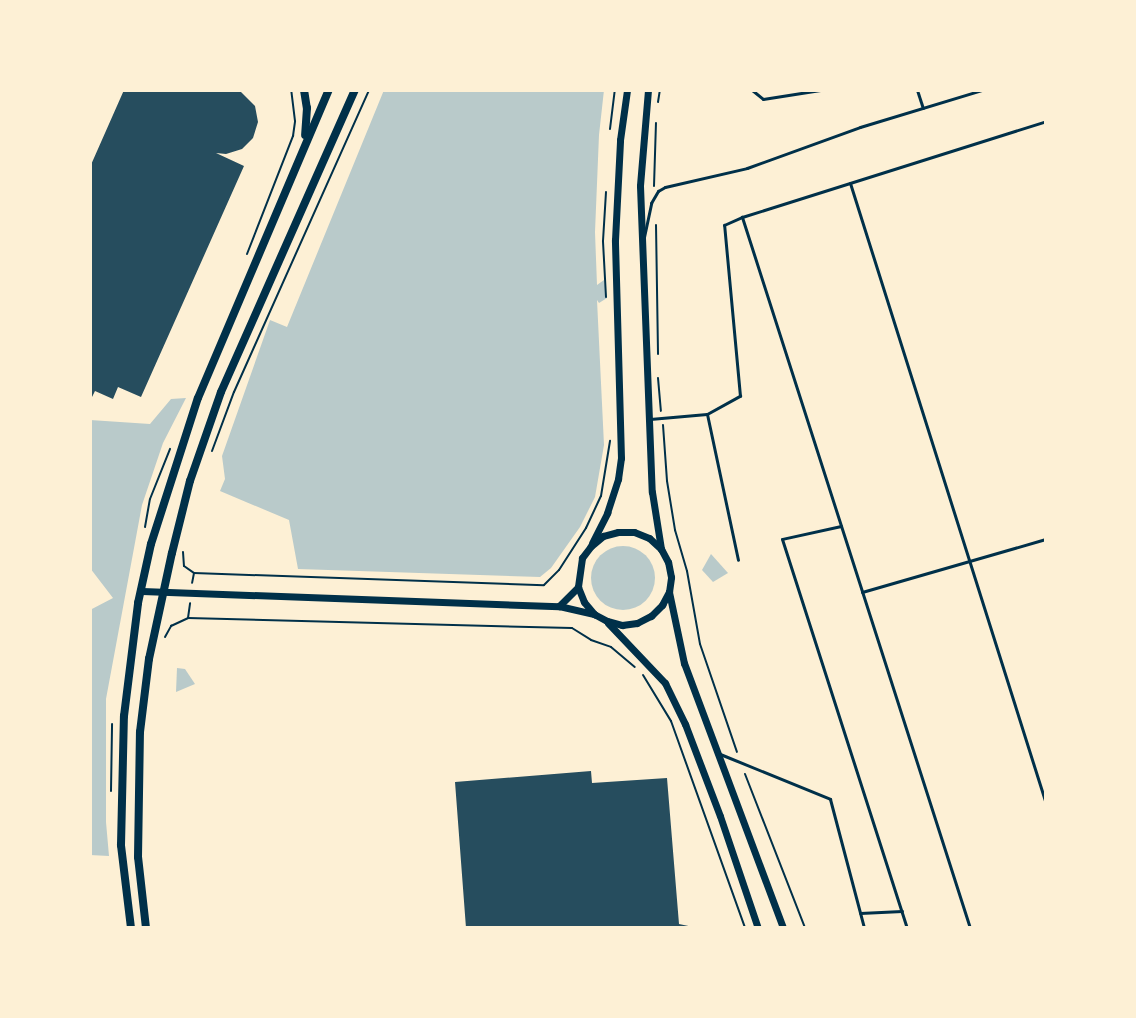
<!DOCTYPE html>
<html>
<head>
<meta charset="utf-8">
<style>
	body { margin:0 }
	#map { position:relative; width:1136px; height:1018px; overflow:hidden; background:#fdf0d5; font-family:"Golos Text",sans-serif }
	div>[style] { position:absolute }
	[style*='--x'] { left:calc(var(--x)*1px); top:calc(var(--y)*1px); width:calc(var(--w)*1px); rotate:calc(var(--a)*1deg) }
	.green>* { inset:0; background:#b9caca }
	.round { border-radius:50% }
	.building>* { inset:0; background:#264d5e }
	.path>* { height:2px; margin:-1px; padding:0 1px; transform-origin:1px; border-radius:1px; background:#003049 }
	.service>* { height:3px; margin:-1.5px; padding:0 1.5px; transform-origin:1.5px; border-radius:1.5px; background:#003049 }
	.tertiary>* { height:7px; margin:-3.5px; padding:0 3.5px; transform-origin:3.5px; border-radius:3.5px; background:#003049 }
	.secondary>* { height:8px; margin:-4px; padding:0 4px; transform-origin:4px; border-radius:4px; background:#003049 }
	span { translate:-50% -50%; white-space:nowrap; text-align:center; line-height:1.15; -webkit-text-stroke:5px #fdf0d5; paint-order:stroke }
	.frame { position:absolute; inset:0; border:92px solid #fdf0d5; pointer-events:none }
</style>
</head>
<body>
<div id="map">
	<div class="green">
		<div style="clip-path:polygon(384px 90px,604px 90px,599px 135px,595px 232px,597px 285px,604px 280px,607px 298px,599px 303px,597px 300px,604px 445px,595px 497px,580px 527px,551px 568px,540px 577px,298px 569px,289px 520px,220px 491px,225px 479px,222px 456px,270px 320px,287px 327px)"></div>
		<div style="clip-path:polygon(186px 398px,163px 443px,142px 505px,106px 699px,106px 822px,109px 856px,90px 855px,90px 610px,113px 598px,90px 568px,90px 420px,150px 424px,171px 399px)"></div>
		<div class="round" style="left:591px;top:546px;width:64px;height:64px"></div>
		<div style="clip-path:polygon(711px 554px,728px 573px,713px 582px,702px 570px)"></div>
		<div style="clip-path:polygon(177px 668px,185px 669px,195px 684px,176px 692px)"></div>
	</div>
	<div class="building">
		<div style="clip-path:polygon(124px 90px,239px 90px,255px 106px,258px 122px,253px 138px,242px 149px,226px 154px,216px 153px,244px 166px,141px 397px,118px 387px,113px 399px,95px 391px,90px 401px,90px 167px)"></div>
		<div style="clip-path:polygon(591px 771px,592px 783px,667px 778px,679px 924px,698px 928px,466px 928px,455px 782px)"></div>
	</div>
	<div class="path">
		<div style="--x:658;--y:102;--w:12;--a:-81"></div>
		<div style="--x:610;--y:129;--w:39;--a:-83"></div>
		<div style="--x:654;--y:186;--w:63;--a:-88.2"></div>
		<div style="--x:656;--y:225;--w:129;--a:89.1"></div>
		<div style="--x:247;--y:254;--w:127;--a:-68.7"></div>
		<div style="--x:293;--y:136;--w:15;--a:-82"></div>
		<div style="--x:295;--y:121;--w:31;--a:-97"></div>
		<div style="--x:606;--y:297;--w:56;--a:-93.1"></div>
		<div style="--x:603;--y:241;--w:49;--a:-86.5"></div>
		<div style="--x:658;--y:378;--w:33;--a:85"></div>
		<div style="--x:663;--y:425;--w:56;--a:85.9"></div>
		<div style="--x:667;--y:481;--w:50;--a:80.7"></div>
		<div style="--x:675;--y:530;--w:43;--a:73.7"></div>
		<div style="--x:687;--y:571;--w:74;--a:79.9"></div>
		<div style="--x:700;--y:644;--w:114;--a:71.1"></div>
		<div style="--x:212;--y:451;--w:63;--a:-69.6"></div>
		<div style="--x:234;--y:392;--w:331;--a:-65.9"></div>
		<div style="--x:145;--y:527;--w:28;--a:-80"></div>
		<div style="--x:150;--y:499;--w:54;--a:-68.2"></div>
		<div style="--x:183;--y:552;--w:14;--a:86"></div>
		<div style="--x:184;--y:566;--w:12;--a:35"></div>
		<div style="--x:194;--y:573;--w:10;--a:101"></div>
		<div style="--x:194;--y:573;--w:350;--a:2"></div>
		<div style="--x:544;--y:585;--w:21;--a:-45"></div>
		<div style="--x:559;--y:570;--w:50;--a:-57.3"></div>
		<div style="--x:586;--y:528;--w:35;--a:-65"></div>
		<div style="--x:601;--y:496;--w:56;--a:-80.7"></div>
		<div style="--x:188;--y:618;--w:15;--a:-82"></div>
		<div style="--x:165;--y:637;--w:13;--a:-61"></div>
		<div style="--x:171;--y:626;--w:19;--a:-25"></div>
		<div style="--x:188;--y:618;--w:384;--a:1.5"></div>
		<div style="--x:572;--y:628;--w:22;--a:32"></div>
		<div style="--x:591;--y:640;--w:21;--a:19"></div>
		<div style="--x:611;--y:647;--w:31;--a:40"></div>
		<div style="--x:643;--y:675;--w:54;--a:58.7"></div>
		<div style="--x:671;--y:721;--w:220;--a:70.3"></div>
		<div style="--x:745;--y:774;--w:165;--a:68.7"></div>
		<div style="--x:111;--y:791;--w:67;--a:-89.1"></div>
	</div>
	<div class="service">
		<div style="--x:752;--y:90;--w:14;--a:39"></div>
		<div style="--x:763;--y:99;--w:58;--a:-9"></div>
		<div style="--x:917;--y:90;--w:19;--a:72"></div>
		<div style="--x:850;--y:183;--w:651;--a:72.48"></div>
		<div style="--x:644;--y:237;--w:35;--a:-78"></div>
		<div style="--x:651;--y:203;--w:14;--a:-60"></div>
		<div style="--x:658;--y:191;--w:8;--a:-30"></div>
		<div style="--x:665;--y:187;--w:84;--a:-13"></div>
		<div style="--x:747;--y:168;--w:120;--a:-19.9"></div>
		<div style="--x:860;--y:127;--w:127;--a:-16.9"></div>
		<div style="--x:707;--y:414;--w:38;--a:-29"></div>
		<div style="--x:740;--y:396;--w:172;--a:-95.3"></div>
		<div style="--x:724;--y:225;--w:20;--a:-24"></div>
		<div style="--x:650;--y:419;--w:57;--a:-5"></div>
		<div style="--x:707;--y:414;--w:149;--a:78"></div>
		<div style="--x:841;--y:526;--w:60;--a:167.6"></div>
		<div style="--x:782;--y:539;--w:409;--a:72.2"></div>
		<div style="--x:862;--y:592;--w:191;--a:-16.1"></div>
		<div style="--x:720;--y:754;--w:119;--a:22.2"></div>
		<div style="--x:830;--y:799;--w:133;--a:75.2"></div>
		<div style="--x:860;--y:913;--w:42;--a:-2.7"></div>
		<div style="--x:970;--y:928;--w:747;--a:-107.78"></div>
		<div style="--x:742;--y:217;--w:319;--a:-17.5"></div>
	</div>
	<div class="tertiary">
		<div style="--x:648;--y:90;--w:96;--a:94.8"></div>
		<div style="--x:640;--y:186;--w:306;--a:87.8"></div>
		<div style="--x:652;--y:492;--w:58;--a:81"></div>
		<div style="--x:592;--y:543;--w:34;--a:-63"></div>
		<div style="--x:607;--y:513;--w:36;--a:-72"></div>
		<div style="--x:618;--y:479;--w:21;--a:-82"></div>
		<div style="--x:621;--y:458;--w:218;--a:-91.6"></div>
		<div style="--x:615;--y:240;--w:100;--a:-87.1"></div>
		<div style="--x:620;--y:140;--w:50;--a:-82"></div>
		<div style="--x:142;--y:591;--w:417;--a:2.1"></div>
		<div style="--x:559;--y:606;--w:36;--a:13"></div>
		<div style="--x:594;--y:614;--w:15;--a:28"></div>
		<div style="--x:607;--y:621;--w:16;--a:15"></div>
		<div style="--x:622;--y:625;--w:15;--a:-8"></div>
		<div style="--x:637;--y:623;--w:16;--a:-27"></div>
		<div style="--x:651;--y:616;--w:16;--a:-45"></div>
		<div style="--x:662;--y:605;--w:15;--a:-62"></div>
		<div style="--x:669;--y:592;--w:15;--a:-82"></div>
		<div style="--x:671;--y:577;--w:15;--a:-101"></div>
		<div style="--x:668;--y:562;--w:15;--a:-118"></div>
		<div style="--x:661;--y:549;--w:16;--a:-137"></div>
		<div style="--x:649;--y:538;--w:16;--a:-158"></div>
		<div style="--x:634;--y:532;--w:16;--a:180"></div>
		<div style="--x:618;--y:532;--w:16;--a:165"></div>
		<div style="--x:603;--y:536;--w:16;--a:140"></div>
		<div style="--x:591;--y:546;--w:15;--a:127"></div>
		<div style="--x:582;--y:558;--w:29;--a:98"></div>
		<div style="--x:578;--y:587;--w:16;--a:68"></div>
		<div style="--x:584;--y:602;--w:16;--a:50"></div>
		<div style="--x:669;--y:592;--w:73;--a:78.1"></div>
		<div style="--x:684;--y:663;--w:283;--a:69.5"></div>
		<div style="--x:559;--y:606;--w:27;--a:-45"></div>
		<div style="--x:608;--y:623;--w:83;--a:46.5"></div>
		<div style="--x:665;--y:683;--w:46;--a:64"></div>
		<div style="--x:685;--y:724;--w:98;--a:69.2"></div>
		<div style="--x:720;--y:816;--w:118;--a:71.3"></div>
	</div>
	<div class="secondary">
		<div style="--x:304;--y:90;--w:18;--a:81"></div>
		<div style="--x:307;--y:108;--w:27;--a:94"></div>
		<div style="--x:131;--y:928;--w:84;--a:-96.9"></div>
		<div style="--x:121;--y:845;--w:129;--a:-88.7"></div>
		<div style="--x:124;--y:716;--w:114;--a:-82.9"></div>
		<div style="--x:138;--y:603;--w:60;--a:-77.6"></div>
		<div style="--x:151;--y:544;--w:153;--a:-72.2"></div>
		<div style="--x:198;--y:398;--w:335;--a:-67"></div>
		<div style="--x:146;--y:928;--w:71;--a:-96.4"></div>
		<div style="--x:138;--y:857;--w:125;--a:-89.1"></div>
		<div style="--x:140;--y:732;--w:74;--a:-83"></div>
		<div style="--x:149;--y:659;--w:108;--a:-77.8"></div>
		<div style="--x:172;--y:553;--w:74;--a:-76"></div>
		<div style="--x:190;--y:481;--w:94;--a:-70.8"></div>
		<div style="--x:221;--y:392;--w:330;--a:-66.1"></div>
	</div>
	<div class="frame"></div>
</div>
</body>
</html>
